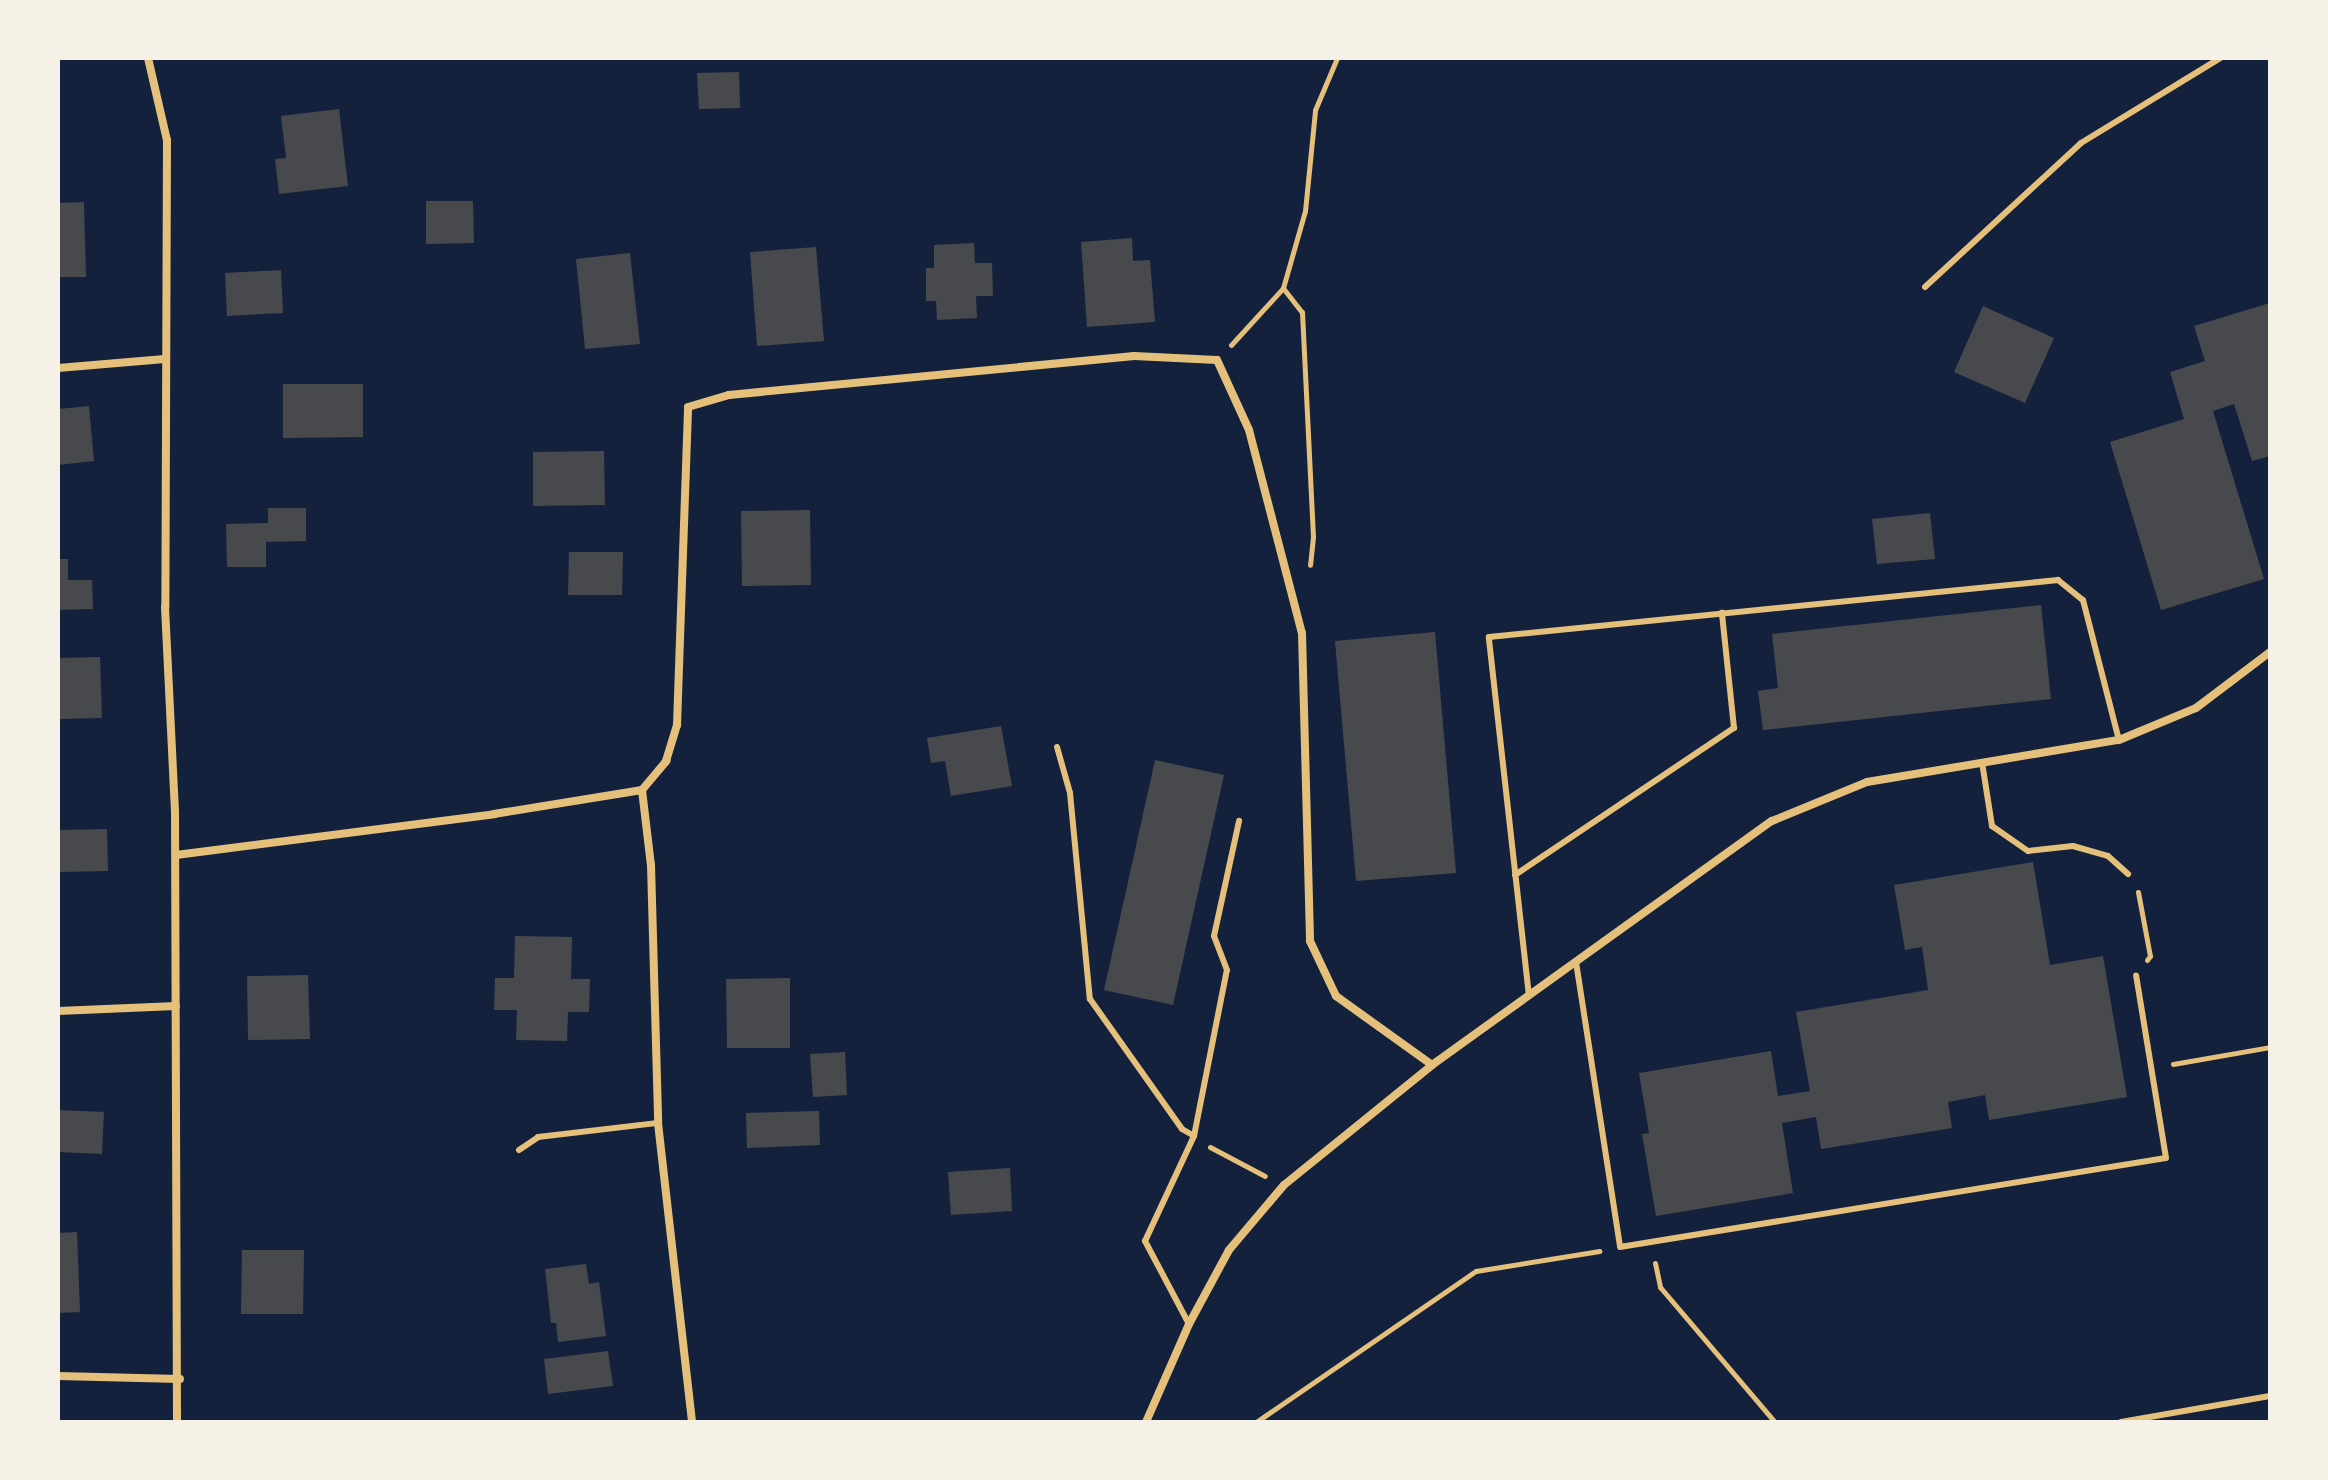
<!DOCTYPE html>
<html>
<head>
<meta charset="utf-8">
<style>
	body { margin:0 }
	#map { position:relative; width:2328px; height:1480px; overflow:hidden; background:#14213d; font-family:Inter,sans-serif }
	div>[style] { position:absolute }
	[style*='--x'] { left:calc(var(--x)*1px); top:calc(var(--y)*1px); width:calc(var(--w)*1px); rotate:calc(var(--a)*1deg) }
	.building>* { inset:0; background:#48494c }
	.path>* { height:5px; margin:-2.5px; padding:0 2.5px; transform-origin:2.5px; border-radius:2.5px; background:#e5c07b }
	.service>* { height:6px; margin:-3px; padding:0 3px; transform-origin:3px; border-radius:3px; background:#e5c07b }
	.minor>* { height:8px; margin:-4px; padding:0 4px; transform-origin:4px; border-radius:4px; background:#e5c07b }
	span { translate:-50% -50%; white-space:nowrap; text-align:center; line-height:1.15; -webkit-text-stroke:6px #f6f1e7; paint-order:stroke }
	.frame { position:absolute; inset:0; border:60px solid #f6f1e7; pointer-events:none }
</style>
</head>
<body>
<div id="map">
	<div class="building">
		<div style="clip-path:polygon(739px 72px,740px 108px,699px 109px,697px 73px)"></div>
		<div style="clip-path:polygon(339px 109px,348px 186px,279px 194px,275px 159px,286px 158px,281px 116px)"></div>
		<div style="clip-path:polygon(426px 201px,473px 201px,474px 243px,426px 244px)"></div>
		<div style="clip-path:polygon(84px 202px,86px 277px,58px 277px,58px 203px)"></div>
		<div style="clip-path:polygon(1132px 238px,1133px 261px,1150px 260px,1155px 322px,1087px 327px,1081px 242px)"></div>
		<div style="clip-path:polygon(974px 243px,975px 263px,992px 263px,993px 296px,976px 296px,977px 318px,937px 320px,936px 301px,926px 301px,926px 268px,934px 268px,934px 245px)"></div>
		<div style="clip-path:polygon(816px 247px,824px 341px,757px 346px,750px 252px)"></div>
		<div style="clip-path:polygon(630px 253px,640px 344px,585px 349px,576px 259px)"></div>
		<div style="clip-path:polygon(281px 270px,283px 313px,227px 316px,225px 273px)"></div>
		<div style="clip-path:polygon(2270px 303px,2270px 456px,2252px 461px,2234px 404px,2213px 411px,2264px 579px,2161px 610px,2110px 442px,2184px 419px,2170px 372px,2205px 361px,2194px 326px)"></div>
		<div style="clip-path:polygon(1983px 306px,2054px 338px,2025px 403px,1954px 372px)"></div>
		<div style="clip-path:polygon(283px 384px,363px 384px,363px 437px,283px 438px)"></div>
		<div style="clip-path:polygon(89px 406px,94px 461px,58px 465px,58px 409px)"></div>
		<div style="clip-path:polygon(604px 451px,605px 505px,533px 506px,533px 452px)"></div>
		<div style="clip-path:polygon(268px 508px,306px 508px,306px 541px,266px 542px,266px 567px,227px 567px,226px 524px,268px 523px)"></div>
		<div style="clip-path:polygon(810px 510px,811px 585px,742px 586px,741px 511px)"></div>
		<div style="clip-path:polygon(1930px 513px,1935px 559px,1877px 564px,1872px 519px)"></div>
		<div style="clip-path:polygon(569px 552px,623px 552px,622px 595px,568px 595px)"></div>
		<div style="clip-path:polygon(58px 559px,68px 559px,68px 580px,92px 580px,93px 609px,58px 610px)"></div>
		<div style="clip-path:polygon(2041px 605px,2051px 699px,1763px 730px,1758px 691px,1778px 688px,1772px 634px)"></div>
		<div style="clip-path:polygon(1435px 632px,1456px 873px,1356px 881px,1335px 641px)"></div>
		<div style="clip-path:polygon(100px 657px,102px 718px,58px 719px,58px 658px)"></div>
		<div style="clip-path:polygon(1001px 726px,1012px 786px,951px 796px,945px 761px,931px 763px,927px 738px)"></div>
		<div style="clip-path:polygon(1155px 760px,1224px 775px,1173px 1005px,1104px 990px)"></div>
		<div style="clip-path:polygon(107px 829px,108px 871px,58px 872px,58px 830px)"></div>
		<div style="clip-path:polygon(2033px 862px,2050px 965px,2103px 956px,2127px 1097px,1989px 1120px,1985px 1095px,1948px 1102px,1952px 1128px,1821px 1149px,1816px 1117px,1782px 1123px,1793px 1193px,1656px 1216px,1642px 1134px,1649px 1133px,1639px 1073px,1771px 1051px,1778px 1096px,1810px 1091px,1796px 1012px,1928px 990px,1922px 947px,1905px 950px,1894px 885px)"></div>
		<div style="clip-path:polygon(515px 936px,572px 937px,571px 979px,590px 979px,589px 1012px,568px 1012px,567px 1041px,516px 1040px,517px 1010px,494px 1010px,495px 978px,514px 978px)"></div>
		<div style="clip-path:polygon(308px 975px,310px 1039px,248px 1040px,247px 976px)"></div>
		<div style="clip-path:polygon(790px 978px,790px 1048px,727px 1048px,726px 979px)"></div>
		<div style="clip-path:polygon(845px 1052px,847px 1095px,813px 1097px,810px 1054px)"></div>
		<div style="clip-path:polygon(58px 1110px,104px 1112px,102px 1154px,58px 1152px)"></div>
		<div style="clip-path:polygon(819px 1111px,820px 1145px,747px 1148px,746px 1113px)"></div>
		<div style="clip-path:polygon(1010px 1168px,1012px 1211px,951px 1215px,948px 1172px)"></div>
		<div style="clip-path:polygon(77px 1232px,80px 1312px,58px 1313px,58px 1233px)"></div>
		<div style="clip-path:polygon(242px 1250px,304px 1250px,303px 1314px,241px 1314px)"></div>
		<div style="clip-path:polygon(586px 1264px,589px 1284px,599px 1282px,606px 1336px,558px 1342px,556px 1323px,551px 1323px,545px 1269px)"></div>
		<div style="clip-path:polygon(608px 1351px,613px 1386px,548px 1394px,544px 1359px)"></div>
	</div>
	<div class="path">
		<div style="--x:1283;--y:288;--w:31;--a:52"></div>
		<div style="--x:1302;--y:312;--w:225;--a:87.2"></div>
		<div style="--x:1313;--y:537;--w:28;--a:96"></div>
		<div style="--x:1231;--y:345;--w:77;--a:-47.6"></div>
		<div style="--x:1283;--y:288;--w:80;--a:-74.1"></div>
		<div style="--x:1305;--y:211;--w:101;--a:-84.3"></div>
		<div style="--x:1315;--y:110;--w:56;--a:-67.1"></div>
		<div style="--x:2138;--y:892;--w:65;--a:79.4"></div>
		<div style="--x:2150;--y:956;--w:5;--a:127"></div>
		<div style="--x:2173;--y:1064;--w:98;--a:-9.9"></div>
		<div style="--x:1210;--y:1147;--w:62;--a:27.8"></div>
		<div style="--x:1655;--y:1263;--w:25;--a:78"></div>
		<div style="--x:1660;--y:1287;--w:177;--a:49.6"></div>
		<div style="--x:1256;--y:1422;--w:267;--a:-34.5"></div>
		<div style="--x:1476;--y:1271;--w:125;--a:-9.2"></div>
	</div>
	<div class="service">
		<div style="--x:1925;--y:287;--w:212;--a:-42.7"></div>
		<div style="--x:2081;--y:143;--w:163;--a:-31.4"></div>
		<div style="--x:1057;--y:747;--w:48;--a:74.2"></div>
		<div style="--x:1070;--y:793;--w:207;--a:84.5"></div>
		<div style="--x:1090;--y:999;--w:159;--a:54.7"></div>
		<div style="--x:1182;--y:1129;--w:14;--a:30"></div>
		<div style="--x:1194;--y:1136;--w:116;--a:115"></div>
		<div style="--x:1145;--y:1241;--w:94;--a:62.1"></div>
		<div style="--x:1982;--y:762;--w:65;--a:81.1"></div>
		<div style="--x:1992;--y:826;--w:44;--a:34.8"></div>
		<div style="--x:2028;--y:851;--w:45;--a:-6.3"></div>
		<div style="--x:2073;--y:846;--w:36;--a:16"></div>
		<div style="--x:2108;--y:856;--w:27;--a:42"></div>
		<div style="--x:1515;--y:875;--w:264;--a:-33.9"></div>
		<div style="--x:1734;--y:728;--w:116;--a:-96"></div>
		<div style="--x:1576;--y:962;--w:288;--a:81.2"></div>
		<div style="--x:1620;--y:1247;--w:553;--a:-9.26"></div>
		<div style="--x:2166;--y:1158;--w:185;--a:-99.3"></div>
		<div style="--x:1529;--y:996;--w:361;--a:-96.4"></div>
		<div style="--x:1489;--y:637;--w:572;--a:-5.72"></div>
		<div style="--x:2058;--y:580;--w:32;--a:39"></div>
		<div style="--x:2083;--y:600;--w:145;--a:75.6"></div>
		<div style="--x:1194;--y:1136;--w:169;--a:-78.8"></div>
		<div style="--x:1227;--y:970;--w:36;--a:-111"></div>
		<div style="--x:1214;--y:936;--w:118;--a:-77.7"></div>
		<div style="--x:519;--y:1150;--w:23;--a:-34"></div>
		<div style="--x:538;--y:1137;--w:121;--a:-6.7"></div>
		<div style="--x:2121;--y:1422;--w:151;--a:-9.9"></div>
	</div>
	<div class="minor">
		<div style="--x:148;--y:58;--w:84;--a:77"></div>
		<div style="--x:167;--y:140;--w:467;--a:90.2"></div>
		<div style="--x:165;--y:607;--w:205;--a:87.2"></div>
		<div style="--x:175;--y:812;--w:610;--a:89.81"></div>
		<div style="--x:58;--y:368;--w:107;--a:-4.8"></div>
		<div style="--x:642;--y:790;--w:76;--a:83.2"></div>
		<div style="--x:651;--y:865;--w:258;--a:88.4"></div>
		<div style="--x:658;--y:1123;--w:301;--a:83.5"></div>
		<div style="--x:176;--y:855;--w:321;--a:-7.3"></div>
		<div style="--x:494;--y:814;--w:150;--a:-9.2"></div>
		<div style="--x:642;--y:790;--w:38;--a:-50"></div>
		<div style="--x:666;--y:761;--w:38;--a:-73"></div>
		<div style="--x:677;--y:725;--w:318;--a:-88"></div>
		<div style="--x:688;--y:407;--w:43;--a:-16.3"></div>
		<div style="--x:729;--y:395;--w:407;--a:-5.5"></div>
		<div style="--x:1134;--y:356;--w:83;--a:2.8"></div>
		<div style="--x:1217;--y:360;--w:77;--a:65.4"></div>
		<div style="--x:1249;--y:430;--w:210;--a:75.4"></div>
		<div style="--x:1302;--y:633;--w:308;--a:88.5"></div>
		<div style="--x:1310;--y:941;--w:61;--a:64.7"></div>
		<div style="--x:1336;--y:996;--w:118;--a:35.7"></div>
		<div style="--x:58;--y:1011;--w:118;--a:-2.4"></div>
		<div style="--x:58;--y:1376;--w:122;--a:1.4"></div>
		<div style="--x:1146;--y:1422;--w:107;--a:-66.3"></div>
		<div style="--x:1189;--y:1324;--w:84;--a:-61.6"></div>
		<div style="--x:1229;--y:1250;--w:85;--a:-49.8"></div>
		<div style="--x:1284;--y:1185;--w:191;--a:-39"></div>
		<div style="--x:1432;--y:1065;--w:418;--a:-35.7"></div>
		<div style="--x:1772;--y:821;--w:103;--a:-22.3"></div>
		<div style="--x:1867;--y:782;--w:255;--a:-9.5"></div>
		<div style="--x:2119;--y:740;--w:83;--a:-22.6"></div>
		<div style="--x:2196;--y:708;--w:93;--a:-37.1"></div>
	</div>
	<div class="frame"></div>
</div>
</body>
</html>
